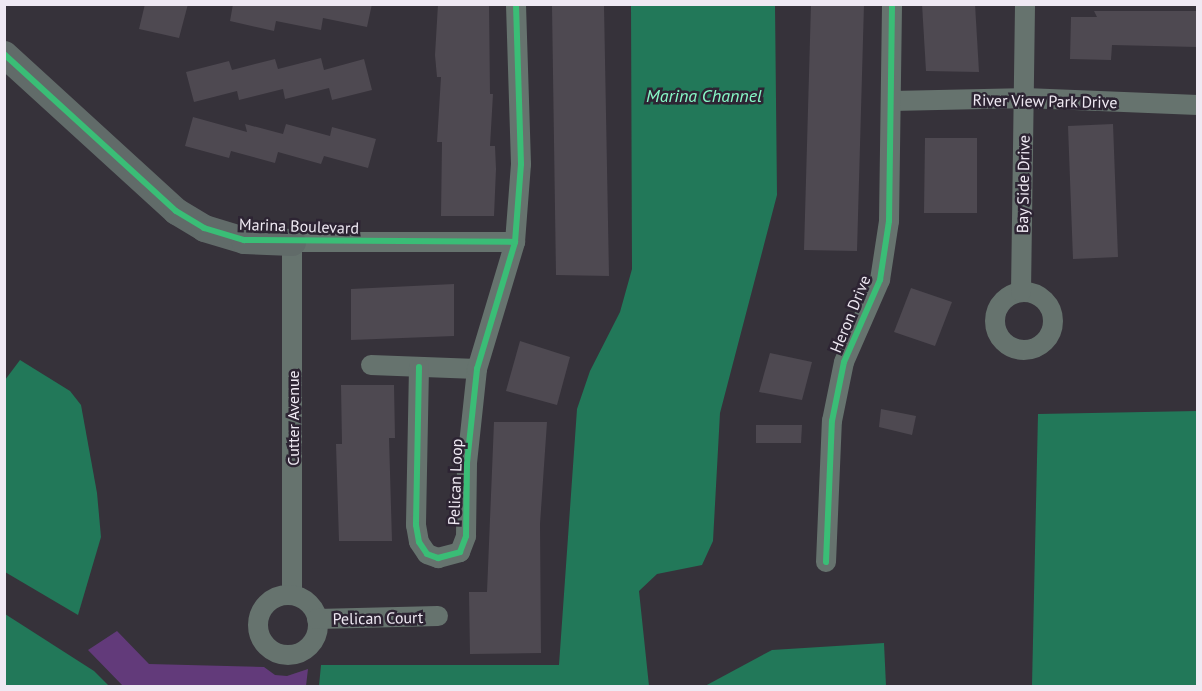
<!DOCTYPE html>
<html>
<head>
<meta charset="utf-8">
<style>
	body { margin:0 }
	#map { position:relative; width:1202px; height:691px; overflow:hidden; background:#36323a; font-family:"PT Sans",sans-serif }
	div>[style] { position:absolute }
	[style*='--x'] { left:calc(var(--x)*1px); top:calc(var(--y)*1px); width:calc(var(--w)*1px); rotate:calc(var(--a)*1deg) }
	.green>* { inset:0; background:#623a7a }
	.water>* { inset:0; background:#227859 }
	.building>* { inset:0; background:#4e4951 }
	.street>* { height:20px; margin:-10px; padding:0 10px; transform-origin:10px; border-radius:10px; background:#66736e }
	.street>.ring { margin:-10px; padding:0; box-sizing:content-box; background:none; border:20px solid #66736e; border-radius:50% }
	.secondary>* { height:27px; margin:-13.5px; padding:0 13.5px; transform-origin:13.5px; border-radius:13.5px; background:#616b69 }
	.cycleway>* { height:6px; margin:-3px; padding:0 3px; transform-origin:3px; border-radius:3px; background:#3abd76 }
	span { translate:-50% -50%; white-space:nowrap; text-align:center; line-height:1.15; -webkit-text-stroke:5px #2d2433; paint-order:stroke }
	.street-label { font-size:16px; color:#efe9f3 }
	.water-label { font-size:18px; color:#88fac8; font-style:italic }
	.frame { position:absolute; inset:0; border:6px solid #efe9f3; pointer-events:none }
</style>
</head>
<body>
<div id="map">
	<div class="green">
		<div style="clip-path:polygon(117px 631px,149px 664px,264px 667px,275px 675px,287px 676px,308px 669px,306px 686px,123px 686px,88px 650px)"></div>
	</div>
	<div class="water">
		<div style="clip-path:polygon(631px 5px,775px 5px,777px 195px,720px 413px,713px 541px,702px 565px,657px 574px,639px 591px,649px 686px,319px 686px,321px 665px,559px 665px,577px 409px,590px 371px,620px 312px,632px 269px)"></div>
		<div style="clip-path:polygon(20px 360px,70px 391px,81px 405px,97px 493px,101px 537px,78px 615px,5px 572px,5px 380px)"></div>
		<div style="clip-path:polygon(1197px 411px,1197px 686px,1032px 686px,1038px 414px)"></div>
		<div style="clip-path:polygon(5px 614px,94px 671px,109px 686px,5px 686px)"></div>
		<div style="clip-path:polygon(884px 643px,886px 686px,705px 686px,772px 650px)"></div>
	</div>
	<div class="building">
		<div style="clip-path:polygon(145px 4px,188px 4px,179px 38px,139px 29px)"></div>
		<div style="clip-path:polygon(233px 4px,372px 4px,367px 27px,323px 18px,321px 30px,276px 21px,274px 31px,230px 21px)"></div>
		<div style="clip-path:polygon(438px 4px,489px 4px,490px 94px,493px 94px,490px 146px,495px 146px,496px 169px,494px 216px,441px 216px,442px 142px,437px 142px,441px 77px,437px 77px,435px 55px)"></div>
		<div style="clip-path:polygon(811px 4px,864px 4px,857px 251px,804px 250px)"></div>
		<div style="clip-path:polygon(922px 4px,975px 4px,979px 72px,926px 71px)"></div>
		<div style="clip-path:polygon(552px 6px,604px 6px,609px 276px,556px 275px)"></div>
		<div style="clip-path:polygon(1094px 11px,1197px 11px,1197px 47px,1112px 45px,1111px 60px,1070px 59px,1071px 17px,1097px 17px)"></div>
		<div style="clip-path:polygon(321px 58px,324px 70px,364px 59px,372px 90px,332px 100px,329px 88px,285px 99px,283px 89px,239px 100px,237px 91px,194px 102px,186px 72px,229px 61px,232px 70px,275px 59px,278px 69px)"></div>
		<div style="clip-path:polygon(193px 117px,247px 132px,245px 124px,283px 134px,286px 124px,330px 136px,332px 127px,376px 139px,368px 168px,324px 156px,321px 164px,278px 152px,275px 163px,231px 151px,229px 158px,185px 146px)"></div>
		<div style="clip-path:polygon(1113px 124px,1118px 257px,1073px 259px,1068px 126px)"></div>
		<div style="clip-path:polygon(925px 138px,977px 138px,977px 213px,924px 213px)"></div>
		<div style="clip-path:polygon(454px 284px,454px 336px,351px 340px,351px 289px)"></div>
		<div style="clip-path:polygon(911px 288px,952px 302px,935px 346px,894px 332px)"></div>
		<div style="clip-path:polygon(520px 341px,570px 357px,557px 405px,506px 391px)"></div>
		<div style="clip-path:polygon(770px 353px,812px 362px,802px 400px,759px 392px)"></div>
		<div style="clip-path:polygon(341px 385px,394px 385px,395px 438px,389px 438px,392px 541px,339px 541px,336px 444px,342px 444px)"></div>
		<div style="clip-path:polygon(881px 409px,916px 416px,912px 435px,879px 427px)"></div>
		<div style="clip-path:polygon(494px 422px,547px 422px,540px 524px,541px 653px,470px 654px,469px 592px,487px 592px)"></div>
		<div style="clip-path:polygon(756px 425px,802px 425px,801px 443px,756px 443px)"></div>
	</div>
	<div class="street">
		<div style="--x:892;--y:101;--w:133;--a:-1.3"></div>
		<div style="--x:1025;--y:98;--w:173;--a:2.3"></div>
		<div class="ring" style="left:995px;top:292px;width:38px;height:38px"></div>
		<div style="--x:1021;--y:292;--w:288;--a:-89.2"></div>
		<div style="--x:371;--y:365;--w:106;--a:2.2"></div>
		<div style="--x:419;--y:367;--w:158;--a:91.1"></div>
		<div style="--x:416;--y:525;--w:17;--a:80"></div>
		<div style="--x:419;--y:542;--w:14;--a:56"></div>
		<div style="--x:427;--y:554;--w:12;--a:20"></div>
		<div style="--x:438;--y:558;--w:23;--a:-15"></div>
		<div style="--x:460;--y:552;--w:17;--a:-69"></div>
		<div style="--x:466;--y:536;--w:73;--a:-89.2"></div>
		<div style="--x:467;--y:463;--w:95;--a:-83.9"></div>
		<div style="--x:477;--y:369;--w:133;--a:-73.3"></div>
		<div style="--x:515;--y:242;--w:78;--a:-85.6"></div>
		<div style="--x:521;--y:164;--w:160;--a:-91.8"></div>
		<div style="--x:826;--y:562;--w:141;--a:-87.6"></div>
		<div style="--x:832;--y:421;--w:60;--a:-78.5"></div>
		<div style="--x:844;--y:362;--w:90;--a:-66.3"></div>
		<div style="--x:880;--y:280;--w:60;--a:-81.3"></div>
		<div style="--x:889;--y:221;--w:217;--a:-89.2"></div>
		<div style="--x:292;--y:595;--w:353;--a:-90"></div>
		<div style="--x:292;--y:242;--w:223;--a:0"></div>
		<div class="ring" style="left:258px;top:595px;width:40px;height:40px"></div>
		<div style="--x:317;--y:619;--w:121;--a:-1.4"></div>
	</div>
	<div class="secondary">
		<div style="--x:4;--y:54;--w:233;--a:42.4"></div>
		<div style="--x:176;--y:211;--w:33;--a:31"></div>
		<div style="--x:204;--y:228;--w:42;--a:16.7"></div>
		<div style="--x:244;--y:240;--w:48;--a:2.4"></div>
	</div>
	<div class="cycleway">
		<div style="--x:4;--y:54;--w:233;--a:42.4"></div>
		<div style="--x:176;--y:211;--w:33;--a:31"></div>
		<div style="--x:204;--y:228;--w:42;--a:16.7"></div>
		<div style="--x:244;--y:240;--w:271;--a:0.4"></div>
		<div style="--x:419;--y:367;--w:158;--a:91.1"></div>
		<div style="--x:416;--y:525;--w:17;--a:80"></div>
		<div style="--x:419;--y:542;--w:14;--a:56"></div>
		<div style="--x:427;--y:554;--w:12;--a:20"></div>
		<div style="--x:438;--y:558;--w:23;--a:-15"></div>
		<div style="--x:460;--y:552;--w:17;--a:-69"></div>
		<div style="--x:466;--y:536;--w:73;--a:-89.2"></div>
		<div style="--x:467;--y:463;--w:95;--a:-83.9"></div>
		<div style="--x:477;--y:369;--w:133;--a:-73.3"></div>
		<div style="--x:515;--y:242;--w:78;--a:-85.6"></div>
		<div style="--x:521;--y:164;--w:160;--a:-91.8"></div>
		<div style="--x:826;--y:562;--w:141;--a:-87.6"></div>
		<div style="--x:832;--y:421;--w:60;--a:-78.5"></div>
		<div style="--x:844;--y:362;--w:90;--a:-66.3"></div>
		<div style="--x:880;--y:280;--w:60;--a:-81.3"></div>
		<div style="--x:889;--y:221;--w:217;--a:-89.2"></div>
	</div>
	<div class="street-label">
		<span style="left:1045px;top:101px;rotate:1deg">River View Park Drive</span>
		<span style="left:1023px;top:184px;rotate:-89deg">Bay Side Drive</span>
		<span style="left:299px;top:226px;rotate:2deg">Marina Boulevard</span>
		<span style="left:850px;top:314px;rotate:-68deg">Heron Drive</span>
		<span style="left:293px;top:418px;rotate:-90deg">Cutter Avenue</span>
		<span style="left:455px;top:482px;rotate:-88deg">Pelican Loop</span>
		<span style="left:378px;top:618px;rotate:-1deg">Pelican Court</span>
	</div>
	<div class="water-label">
		<span style="left:704px;top:96px">Marina Channel</span>
	</div>
	<div class="frame"></div>
</div>
</body>
</html>
